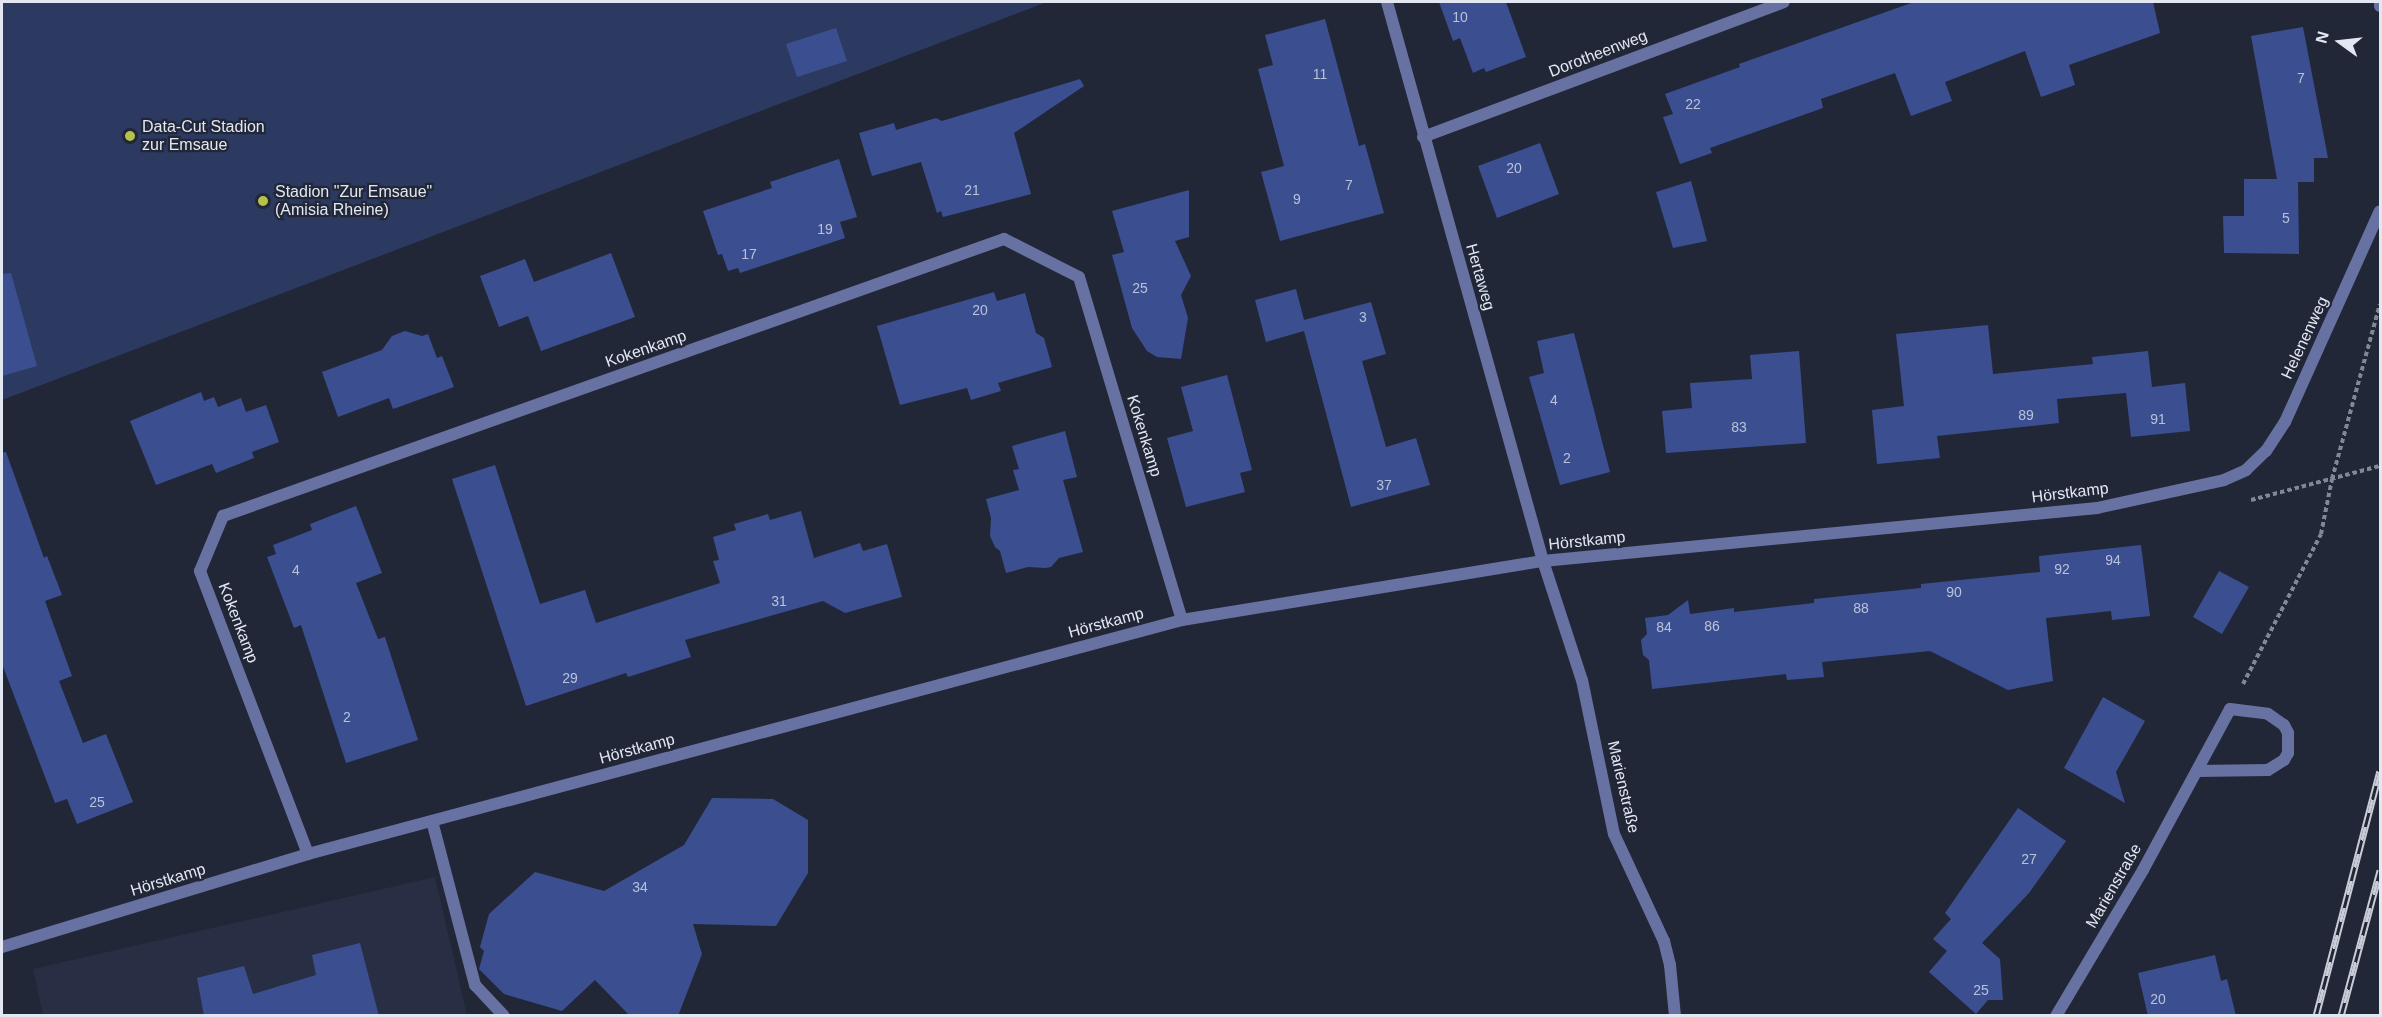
<!DOCTYPE html>
<html>
<head>
<meta charset="utf-8">
<style>
	body { margin:0 }
	#map { position:relative; width:2382px; height:1017px; overflow:hidden; background:#212737; font-family:Helvetica,sans-serif }
	div>[style] { position:absolute }
	[style*='--x'] { left:calc(var(--x)*1px); top:calc(var(--y)*1px); width:calc(var(--w)*1px); rotate:calc(var(--a)*1deg) }
	.built>* { inset:0; background:#282f45 }
	.green>* { inset:0; background:#2c3a62 }
	.building>* { inset:0; background:#3b4f90 }
	.path>* { height:4px; margin-top:-2px; transform-origin:0; background:repeating-linear-gradient(90deg,#828794 0 4.5px,transparent 0 7.5px) }
	.service>* { height:12px; margin:-6px; padding:0 6px; transform-origin:6px; border-radius:6px; background:#6772a3 }
	.minor>* { height:12px; margin:-6px; padding:0 6px; transform-origin:6px; border-radius:6px; background:#6772a3 }
	.rail>* { height:7px; margin-top:-3.5px; transform-origin:0; background:repeating-linear-gradient(90deg,#212737 0 14px,#c8cdd8 0 28px); box-sizing:border-box; border-block:2px solid #c8cdd8 }
	.dots>* { width:16px; height:16px; translate:-50% -50%; box-sizing:border-box; border:3px solid #212737; border-radius:50% }
	span { translate:-50% -50%; white-space:nowrap; text-align:center; line-height:1.15; -webkit-text-stroke:4.5px #212737; paint-order:stroke }
	.number-label { font-size:14px; color:#b9c1da }
	.number-label span { -webkit-text-stroke-width:0 }
	.street-label { font-size:16px; color:#e3e7f2 }
	.poi-label { font-size:16px; color:#e3e7f2 }
	.left { translate:0 -50%; text-align:left }
	.frame { position:absolute; inset:0; border:3px solid #e3e7f2; pointer-events:none }
	.north { position:absolute; left:2310px; top:12px; width:60px; height:60px; -webkit-text-stroke:4px #212737; paint-order:stroke; rotate:285deg; font-size:16px; font-weight:700; line-height:24px; text-align:center; color:#e3e7f2 }
	.north::after { content:''; display:block; margin:auto; width:21px; height:27px; background:#e3e7f2; clip-path:polygon(50% 0,100% 100%,50% 72%,0 100%) }
</style>
</head>
<body>
<div id="map">
	<div class="built">
		<div style="clip-path:polygon(435px 877px,467px 1015px,43px 1015px,33px 969px)"></div>
	</div>
	<div class="green">
		<div style="clip-path:polygon(2px 2px,1047px 2px,2px 400px)"></div>
	</div>
	<div class="building">
		<div style="clip-path:polygon(1439px 2px,1506px 2px,1526px 57px,1486px 72px,1484px 68px,1473px 73px,1460px 38px,1453px 41px)"></div>
		<div style="clip-path:polygon(1914px 2px,2153px 2px,2160px 33px,2069px 65px,2075px 85px,2041px 97px,2025px 51px,1945px 82px,1952px 101px,1911px 116px,1895px 73px,1821px 99px,1823px 108px,1710px 148px,1712px 153px,1680px 164px,1663px 117px,1673px 114px,1665px 94px,1740px 67px,1739px 64px)"></div>
		<div style="clip-path:polygon(1325px 19px,1359px 146px,1365px 144px,1384px 213px,1280px 241px,1261px 172px,1284px 166px,1258px 69px,1273px 65px,1265px 35px)"></div>
		<div style="clip-path:polygon(2303px 27px,2328px 158px,2314px 158px,2314px 182px,2298px 182px,2299px 254px,2224px 253px,2223px 216px,2244px 216px,2244px 179px,2277px 179px,2251px 36px)"></div>
		<div style="clip-path:polygon(836px 28px,847px 61px,797px 77px,786px 44px)"></div>
		<div style="clip-path:polygon(1080px 79px,1084px 86px,1014px 133px,1031px 194px,943px 217px,941px 211px,937px 213px,921px 162px,872px 176px,859px 133px,894px 123px,896px 130px,936px 118px,942px 121px)"></div>
		<div style="clip-path:polygon(1540px 143px,1559px 194px,1497px 218px,1478px 166px)"></div>
		<div style="clip-path:polygon(839px 159px,857px 217px,840px 222px,845px 238px,740px 273px,738px 268px,728px 271px,722px 254px,718px 255px,703px 211px,772px 188px,770px 182px)"></div>
		<div style="clip-path:polygon(1691px 181px,1707px 241px,1673px 248px,1656px 192px)"></div>
		<div style="clip-path:polygon(1189px 190px,1189px 237px,1175px 241px,1191px 276px,1181px 295px,1188px 318px,1181px 359px,1157px 357px,1147px 351px,1132px 328px,1112px 255px,1124px 252px,1112px 211px)"></div>
		<div style="clip-path:polygon(611px 253px,635px 317px,541px 351px,528px 316px,499px 327px,480px 276px,525px 259px,534px 282px)"></div>
		<div style="clip-path:polygon(11px 273px,37px 366px,2px 376px,2px 274px)"></div>
		<div style="clip-path:polygon(1296px 289px,1304px 320px,1371px 302px,1386px 354px,1362px 361px,1386px 447px,1416px 438px,1430px 485px,1351px 507px,1304px 331px,1266px 342px,1255px 300px)"></div>
		<div style="clip-path:polygon(994px 292px,997px 301px,1025px 293px,1036px 333px,1044px 338px,1052px 367px,998px 383px,1001px 391px,971px 400px,967px 388px,900px 405px,877px 326px)"></div>
		<div style="clip-path:polygon(1988px 325px,1993px 374px,2093px 364px,2092px 357px,2148px 351px,2152px 387px,2185px 383px,2190px 431px,2131px 437px,2126px 393px,2057px 399px,2059px 423px,1937px 436px,1940px 458px,1877px 464px,1872px 410px,1904px 406px,1896px 334px)"></div>
		<div style="clip-path:polygon(405px 331px,422px 336px,428px 334px,437px 358px,442px 356px,454px 387px,393px 409px,389px 398px,338px 417px,322px 372px,382px 350px,392px 336px)"></div>
		<div style="clip-path:polygon(1574px 333px,1610px 472px,1560px 485px,1529px 377px,1544px 373px,1537px 341px)"></div>
		<div style="clip-path:polygon(1799px 351px,1806px 443px,1666px 453px,1662px 411px,1692px 408px,1690px 383px,1752px 379px,1750px 355px)"></div>
		<div style="clip-path:polygon(1227px 375px,1252px 470px,1240px 473px,1245px 492px,1186px 507px,1167px 438px,1193px 431px,1181px 387px)"></div>
		<div style="clip-path:polygon(201px 392px,204px 401px,214px 397px,218px 407px,241px 398px,246px 412px,266px 405px,279px 442px,252px 452px,254px 458px,216px 473px,212px 464px,156px 485px,130px 421px)"></div>
		<div style="clip-path:polygon(1065px 431px,1077px 477px,1063px 480px,1083px 552px,1059px 558px,1051px 567px,1046px 568px,1028px 567px,1006px 573px,1000px 551px,995px 547px,990px 536px,991px 518px,986px 499px,1019px 490px,1013px 470px,1019px 469px,1012px 446px)"></div>
		<div style="clip-path:polygon(6px 452px,44px 558px,47px 556px,62px 595px,45px 601px,72px 676px,59px 681px,83px 743px,106px 734px,133px 802px,77px 824px,67px 799px,55px 803px,2px 664px,2px 453px)"></div>
		<div style="clip-path:polygon(495px 465px,540px 604px,585px 590px,596px 623px,720px 583px,713px 561px,719px 560px,713px 537px,736px 530px,734px 524px,768px 514px,770px 520px,801px 511px,814px 558px,860px 543px,863px 551px,887px 544px,902px 597px,845px 613px,823px 601px,685px 640px,691px 657px,628px 677px,626px 673px,526px 706px,452px 479px)"></div>
		<div style="clip-path:polygon(356px 506px,382px 573px,356px 583px,378px 639px,385px 637px,418px 740px,346px 763px,301px 625px,294px 628px,267px 557px,276px 554px,273px 545px,312px 530px,310px 524px)"></div>
		<div style="clip-path:polygon(2141px 545px,2150px 616px,2112px 620px,2111px 611px,2046px 618px,2053px 681px,2008px 690px,1930px 651px,1822px 662px,1824px 677px,1787px 680px,1786px 674px,1652px 689px,1649px 660px,1643px 655px,1641px 640px,1647px 634px,1645px 618px,1668px 615px,1688px 600px,1690px 614px,1734px 608px,1734px 612px,1814px 603px,1814px 599px,1921px 588px,1921px 584px,2040px 572px,2039px 556px)"></div>
		<div style="clip-path:polygon(2219px 571px,2249px 587px,2222px 634px,2193px 617px)"></div>
		<div style="clip-path:polygon(2103px 697px,2145px 721px,2116px 772px,2125px 803px,2064px 768px)"></div>
		<div style="clip-path:polygon(712px 798px,773px 799px,808px 820px,808px 873px,776px 926px,693px 924px,702px 954px,678px 1016px,630px 1016px,595px 980px,562px 1011px,504px 994px,479px 969px,484px 951px,480px 947px,489px 914px,535px 872px,604px 891px,684px 845px)"></div>
		<div style="clip-path:polygon(2018px 808px,2066px 841px,2029px 893px,1982px 943px,2000px 959px,2003px 1000px,1988px 1000px,1976px 1014px,1929px 972px,1947px 951px,1933px 939px,1951px 919px,1945px 913px)"></div>
		<div style="clip-path:polygon(360px 943px,379px 1016px,204px 1016px,197px 978px,244px 966px,253px 994px,316px 975px,312px 955px)"></div>
		<div style="clip-path:polygon(2215px 955px,2221px 981px,2227px 979px,2236px 1016px,2148px 1016px,2138px 973px)"></div>
	</div>
	<div class="path">
		<div style="--x:2251;--y:500;--w:133;--a:-14.8"></div>
		<div style="--x:2243;--y:684;--w:169;--a:-62.5"></div>
		<div style="--x:2321;--y:534;--w:56;--a:-78.7"></div>
		<div style="--x:2332;--y:479;--w:181;--a:-74.7"></div>
	</div>
	<div class="service">
		<div style="--x:432;--y:821;--w:170;--a:75.3"></div>
		<div style="--x:475;--y:985;--w:42;--a:46.9"></div>
	</div>
	<div class="minor">
		<div style="--x:1387;--y:2;--w:580;--a:74.41"></div>
		<div style="--x:1543;--y:561;--w:125;--a:71.9"></div>
		<div style="--x:1582;--y:680;--w:157;--a:78.3"></div>
		<div style="--x:1614;--y:834;--w:118;--a:65"></div>
		<div style="--x:1664;--y:941;--w:25;--a:76"></div>
		<div style="--x:1670;--y:965;--w:51;--a:84.4"></div>
		<div style="--x:2380;--y:2;--w:4;--a:90"></div>
		<div style="--x:1423;--y:137;--w:385;--a:-20.5"></div>
		<div style="--x:308;--y:854;--w:303;--a:-110.9"></div>
		<div style="--x:200;--y:571;--w:60;--a:-67.3"></div>
		<div style="--x:223;--y:516;--w:829;--a:-19.53"></div>
		<div style="--x:1004;--y:239;--w:84;--a:26.9"></div>
		<div style="--x:1079;--y:277;--w:358;--a:73.3"></div>
		<div style="--x:2;--y:947;--w:320;--a:-16.9"></div>
		<div style="--x:308;--y:854;--w:905;--a:-14.99"></div>
		<div style="--x:1182;--y:620;--w:366;--a:-9.3"></div>
		<div style="--x:1543;--y:561;--w:557;--a:-5.46"></div>
		<div style="--x:2097;--y:508;--w:130;--a:-12.4"></div>
		<div style="--x:2224;--y:480;--w:24;--a:-24"></div>
		<div style="--x:2246;--y:470;--w:28;--a:-44"></div>
		<div style="--x:2266;--y:451;--w:35;--a:-57"></div>
		<div style="--x:2285;--y:422;--w:231;--a:-65.8"></div>
		<div style="--x:2056;--y:1016;--w:170;--a:-59.2"></div>
		<div style="--x:2143;--y:870;--w:183;--a:-61.6"></div>
		<div style="--x:2230;--y:709;--w:38;--a:7"></div>
		<div style="--x:2268;--y:714;--w:19;--a:35"></div>
		<div style="--x:2284;--y:725;--w:9;--a:63"></div>
		<div style="--x:2288;--y:733;--w:20;--a:90"></div>
		<div style="--x:2288;--y:753;--w:8;--a:120"></div>
		<div style="--x:2284;--y:760;--w:19;--a:148"></div>
		<div style="--x:2268;--y:770;--w:71;--a:179.2"></div>
	</div>
	<div class="rail">
		<div style="--x:2316;--y:1016;--w:253;--a:-75.4"></div>
		<div style="--x:2341;--y:1016;--w:151;--a:-75"></div>
	</div>
	<div class="dots">
		<div style="left:130px;top:136px;background:#b4c24a"></div>
		<div style="left:263px;top:201px;background:#b4c24a"></div>
	</div>
	<div class="number-label">
		<span style="left:1460px;top:17px">10</span>
		<span style="left:1320px;top:74px">11</span>
		<span style="left:2301px;top:78px">7</span>
		<span style="left:1693px;top:104px">22</span>
		<span style="left:1514px;top:168px">20</span>
		<span style="left:1349px;top:185px">7</span>
		<span style="left:972px;top:190px">21</span>
		<span style="left:1297px;top:199px">9</span>
		<span style="left:2286px;top:218px">5</span>
		<span style="left:825px;top:229px">19</span>
		<span style="left:749px;top:254px">17</span>
		<span style="left:1140px;top:288px">25</span>
		<span style="left:980px;top:310px">20</span>
		<span style="left:1363px;top:317px">3</span>
		<span style="left:1554px;top:400px">4</span>
		<span style="left:2026px;top:415px">89</span>
		<span style="left:2158px;top:419px">91</span>
		<span style="left:1739px;top:427px">83</span>
		<span style="left:1567px;top:458px">2</span>
		<span style="left:1384px;top:485px">37</span>
		<span style="left:2113px;top:560px">94</span>
		<span style="left:2062px;top:569px">92</span>
		<span style="left:296px;top:570px">4</span>
		<span style="left:1954px;top:592px">90</span>
		<span style="left:779px;top:601px">31</span>
		<span style="left:1861px;top:608px">88</span>
		<span style="left:1712px;top:626px">86</span>
		<span style="left:1664px;top:627px">84</span>
		<span style="left:570px;top:678px">29</span>
		<span style="left:347px;top:717px">2</span>
		<span style="left:97px;top:802px">25</span>
		<span style="left:2029px;top:859px">27</span>
		<span style="left:640px;top:887px">34</span>
		<span style="left:1981px;top:990px">25</span>
		<span style="left:2158px;top:999px">20</span>
	</div>
	<div class="street-label">
		<span style="left:1598px;top:54px;rotate:-21deg">Dorotheenweg</span>
		<span style="left:1480px;top:277px;rotate:74deg">Hertaweg</span>
		<span style="left:2305px;top:338px;rotate:-65deg">Helenenweg</span>
		<span style="left:646px;top:349px;rotate:-19deg">Kokenkamp</span>
		<span style="left:1144px;top:436px;rotate:73deg">Kokenkamp</span>
		<span style="left:2070px;top:493px;rotate:-7deg">Hörstkamp</span>
		<span style="left:1587px;top:541px;rotate:-6deg">Hörstkamp</span>
		<span style="left:238px;top:623px;rotate:69deg">Kokenkamp</span>
		<span style="left:1106px;top:623px;rotate:-15deg">Hörstkamp</span>
		<span style="left:637px;top:749px;rotate:-15deg">Hörstkamp</span>
		<span style="left:1623px;top:787px;rotate:77deg">Marienstraße</span>
		<span style="left:168px;top:880px;rotate:-17deg">Hörstkamp</span>
		<span style="left:2114px;top:886px;rotate:-60deg">Marienstraße</span>
	</div>
	<div class="poi-label">
		<span class="left" style="left:142px;top:136px">Data-Cut Stadion<br>zur Emsaue</span>
		<span class="left" style="left:275px;top:201px">Stadion "Zur Emsaue"<br>(Amisia Rheine)</span>
	</div>
	<div class="frame"></div>
	<div class="north">N</div>
</div>
</body>
</html>
